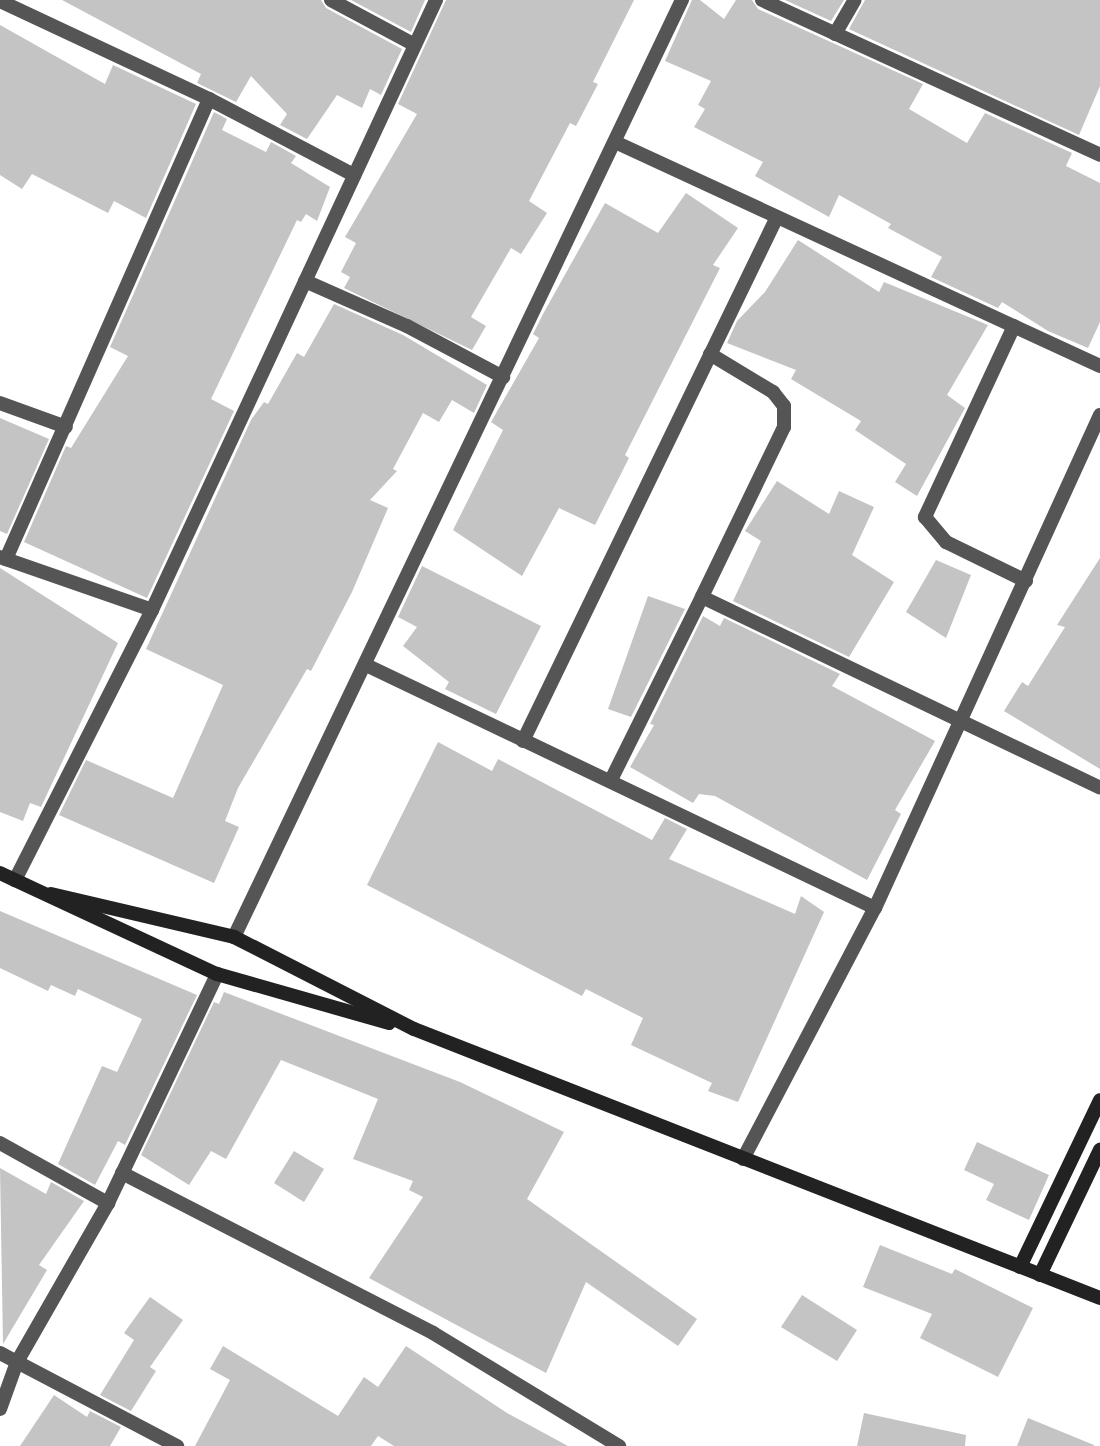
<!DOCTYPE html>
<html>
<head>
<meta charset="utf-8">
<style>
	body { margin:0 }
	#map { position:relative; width:1100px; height:1446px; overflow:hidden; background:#fff; font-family:"Space Grotesk",sans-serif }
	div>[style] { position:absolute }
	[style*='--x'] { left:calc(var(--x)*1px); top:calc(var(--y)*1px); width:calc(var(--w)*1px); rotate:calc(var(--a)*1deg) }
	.building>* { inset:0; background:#c4c4c4 }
	.street>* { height:14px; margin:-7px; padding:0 7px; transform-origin:7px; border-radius:7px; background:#555 }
	.secondary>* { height:14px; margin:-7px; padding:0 7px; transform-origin:7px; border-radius:7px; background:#222 }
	span { translate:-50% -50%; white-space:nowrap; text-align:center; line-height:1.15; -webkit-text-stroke:7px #fff; paint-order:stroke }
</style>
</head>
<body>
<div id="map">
	<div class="building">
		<div style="clip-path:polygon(62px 0,321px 0,326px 8px,402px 49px,381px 95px,370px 89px,362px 108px,337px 95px,307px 139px,280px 125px,287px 114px,251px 76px,236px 102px,197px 83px,201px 74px)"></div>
		<div style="clip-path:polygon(351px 0,425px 0,411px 32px)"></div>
		<div style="clip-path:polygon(446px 0,634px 0,593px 82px,598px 84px,576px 126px,570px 123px,529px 201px,547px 213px,521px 254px,511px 248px,471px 317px,486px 326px,472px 350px,344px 288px,350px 277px,341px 272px,356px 243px,345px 237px,417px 114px,398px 104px)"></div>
		<div style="clip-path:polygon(692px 0,700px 0,724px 19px,736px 0,752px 0,758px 9px,923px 84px,909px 109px,967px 143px,985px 113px,1072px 153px,1066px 166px,1100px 183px,1100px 322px,1088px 348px,1048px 331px,1002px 302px,998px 308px,931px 277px,942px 257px,888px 228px,891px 224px,839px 195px,829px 217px,755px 176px,763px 162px,694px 127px,705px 109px,698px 105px,711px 81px,665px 61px)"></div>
		<div style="clip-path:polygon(785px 0,844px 0,831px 21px)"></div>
		<div style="clip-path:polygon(865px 0,1100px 0,1100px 86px,1079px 135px,849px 29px)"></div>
		<div style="clip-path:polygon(0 25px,105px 84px,113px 65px,196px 104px,146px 218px,114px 201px,108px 213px,32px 174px,22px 189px,0 175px)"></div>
		<div style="clip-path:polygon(214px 112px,227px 119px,222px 130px,266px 152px,271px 142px,296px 156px,291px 163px,330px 187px,317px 221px,306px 214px,301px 222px,297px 220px,211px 399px,234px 411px,147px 598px,24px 542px,66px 446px,71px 448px,128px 356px,110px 347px)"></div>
		<div style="clip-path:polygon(686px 193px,738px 228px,713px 265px,720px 268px,625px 455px,629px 458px,595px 525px,559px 508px,522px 576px,453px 530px,503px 430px,491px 422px,539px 338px,533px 334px,543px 314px,605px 203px,658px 233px)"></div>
		<div style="clip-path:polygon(798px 240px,879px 292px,884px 282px,988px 325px,947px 395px,965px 408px,917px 496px,895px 482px,906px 464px,855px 430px,861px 421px,791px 379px,796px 370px,727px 343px,737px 321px,765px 292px)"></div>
		<div style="clip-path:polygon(334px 304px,403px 335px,487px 385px,474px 413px,452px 400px,439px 422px,423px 413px,393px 469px,397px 471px,370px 500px,388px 508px,352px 592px,311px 671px,307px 669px,238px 788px,225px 821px,239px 827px,214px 883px,59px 815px,86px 760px,173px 798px,223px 685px,146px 649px,251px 420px,264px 402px,268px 404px,297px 353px,304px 357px)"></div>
		<div style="clip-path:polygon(0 418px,49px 439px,7px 534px,0 531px)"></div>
		<div style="clip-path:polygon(777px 481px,829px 514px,839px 491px,874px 507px,852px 555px,894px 582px,849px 657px,733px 601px,761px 541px,745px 531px)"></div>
		<div style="clip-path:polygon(1100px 558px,1100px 769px,1004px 711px,1022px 682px,1028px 686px,1065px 627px,1057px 625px)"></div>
		<div style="clip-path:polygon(936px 560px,971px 575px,946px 638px,906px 612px)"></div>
		<div style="clip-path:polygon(422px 566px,541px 626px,496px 714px,445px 689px,449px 682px,403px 646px,417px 627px,398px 617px)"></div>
		<div style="clip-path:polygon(0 568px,118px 643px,41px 807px,30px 803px,23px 821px,0 812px)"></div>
		<div style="clip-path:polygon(648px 596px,685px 609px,631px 717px,608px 709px)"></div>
		<div style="clip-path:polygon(703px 616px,720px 626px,724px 618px,840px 674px,832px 686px,935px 741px,895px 810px,901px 814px,867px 880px,715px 796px,699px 794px,693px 803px,630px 767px,654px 725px,650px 724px)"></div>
		<div style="clip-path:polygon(438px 742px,492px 771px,498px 759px,652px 840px,665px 818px,687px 829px,669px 859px,795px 914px,801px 896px,824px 912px,738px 1102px,708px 1091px,712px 1083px,631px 1045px,643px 1018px,586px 989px,582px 996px,367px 885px)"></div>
		<div style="clip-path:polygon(0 911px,197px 995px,125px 1145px,118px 1141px,95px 1185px,58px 1164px,102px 1066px,117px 1072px,142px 1019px,78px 989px,75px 996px,51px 985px,48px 991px,0 968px)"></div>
		<div style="clip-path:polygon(224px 992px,460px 1082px,564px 1132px,527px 1199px,697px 1319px,678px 1346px,586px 1282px,546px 1373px,369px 1278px,423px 1197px,409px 1190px,413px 1181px,353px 1159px,378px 1099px,281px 1060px,226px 1159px,211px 1151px,189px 1185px,141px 1155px,214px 1002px,219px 1004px)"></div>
		<div style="clip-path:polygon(977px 1142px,1049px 1175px,1029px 1220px,986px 1200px,994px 1184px,964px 1170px)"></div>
		<div style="clip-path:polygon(294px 1151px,324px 1169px,304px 1202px,274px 1183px)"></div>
		<div style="clip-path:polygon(0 1168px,46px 1194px,51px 1182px,84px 1201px,39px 1265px,47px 1270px,3px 1344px)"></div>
		<div style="clip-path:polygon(880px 1245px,952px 1274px,955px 1269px,1033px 1308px,998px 1377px,920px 1338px,932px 1314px,863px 1287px)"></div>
		<div style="clip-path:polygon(802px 1295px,857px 1330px,837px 1361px,781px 1327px)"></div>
		<div style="clip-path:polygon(150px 1297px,183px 1320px,150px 1367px,156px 1371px,131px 1411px,100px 1395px,134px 1340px,124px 1333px)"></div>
		<div style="clip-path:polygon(223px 1346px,338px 1416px,364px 1377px,378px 1387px,406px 1346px,507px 1413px,568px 1446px,394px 1446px,378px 1436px,371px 1446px,195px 1446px,230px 1380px,210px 1369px)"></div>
		<div style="clip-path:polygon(54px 1395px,87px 1417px,90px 1411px,121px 1427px,110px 1446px,20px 1446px)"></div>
		<div style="clip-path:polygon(864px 1413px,966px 1435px,965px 1446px,857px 1446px)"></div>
		<div style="clip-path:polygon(1028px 1418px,1094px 1445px,1094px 1446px,1017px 1446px)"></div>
	</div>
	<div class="street">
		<div style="--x:331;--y:0;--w:95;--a:28.2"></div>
		<div style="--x:762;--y:0;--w:372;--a:24.6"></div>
		<div style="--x:0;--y:1;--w:231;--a:25.1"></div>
		<div style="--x:209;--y:99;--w:503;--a:113.81"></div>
		<div style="--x:835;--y:34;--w:39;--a:-60"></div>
		<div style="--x:209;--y:99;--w:164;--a:27.7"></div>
		<div style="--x:615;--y:142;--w:534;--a:24.79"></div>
		<div style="--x:305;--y:281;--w:111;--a:23.8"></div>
		<div style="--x:407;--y:326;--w:109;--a:28"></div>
		<div style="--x:1014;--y:326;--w:211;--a:115"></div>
		<div style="--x:925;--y:517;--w:33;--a:50"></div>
		<div style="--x:946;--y:542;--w:89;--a:26"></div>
		<div style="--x:710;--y:354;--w:74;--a:31.1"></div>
		<div style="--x:773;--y:392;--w:18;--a:52"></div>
		<div style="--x:784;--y:406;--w:21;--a:90"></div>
		<div style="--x:784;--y:427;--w:189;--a:115.8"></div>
		<div style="--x:702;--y:597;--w:441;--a:25.6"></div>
		<div style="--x:0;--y:403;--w:70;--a:20"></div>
		<div style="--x:0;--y:557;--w:161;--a:19.2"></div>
		<div style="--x:152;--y:610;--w:303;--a:116.9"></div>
		<div style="--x:152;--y:610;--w:673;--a:-65.03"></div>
		<div style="--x:366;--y:665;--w:564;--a:25.52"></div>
		<div style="--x:523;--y:741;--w:582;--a:-64.14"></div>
		<div style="--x:611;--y:780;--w:204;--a:-63.6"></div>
		<div style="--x:234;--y:937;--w:1039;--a:-64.45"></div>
		<div style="--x:0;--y:1143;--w:124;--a:29.1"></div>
		<div style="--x:108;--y:1203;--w:254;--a:-64.5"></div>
		<div style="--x:743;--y:1159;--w:284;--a:-62.3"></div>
		<div style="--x:875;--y:908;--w:542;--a:-65.47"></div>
		<div style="--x:122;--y:1173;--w:350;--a:27.2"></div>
		<div style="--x:433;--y:1333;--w:218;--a:31.3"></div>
		<div style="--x:0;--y:1353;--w:19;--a:28"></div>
		<div style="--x:17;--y:1362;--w:183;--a:-60.2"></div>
		<div style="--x:0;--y:1409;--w:50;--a:-70.1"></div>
		<div style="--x:17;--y:1362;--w:181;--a:27.7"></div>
	</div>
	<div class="secondary">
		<div style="--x:0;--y:873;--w:239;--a:25"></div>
		<div style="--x:217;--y:974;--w:179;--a:15.9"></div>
		<div style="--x:51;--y:894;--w:188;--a:13.2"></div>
		<div style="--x:234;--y:937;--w:202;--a:27.1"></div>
		<div style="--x:414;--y:1029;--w:737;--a:21.41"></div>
		<div style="--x:1020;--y:1267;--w:185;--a:-64.4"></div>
		<div style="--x:1040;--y:1275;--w:139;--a:-64.4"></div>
	</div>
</div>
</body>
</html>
